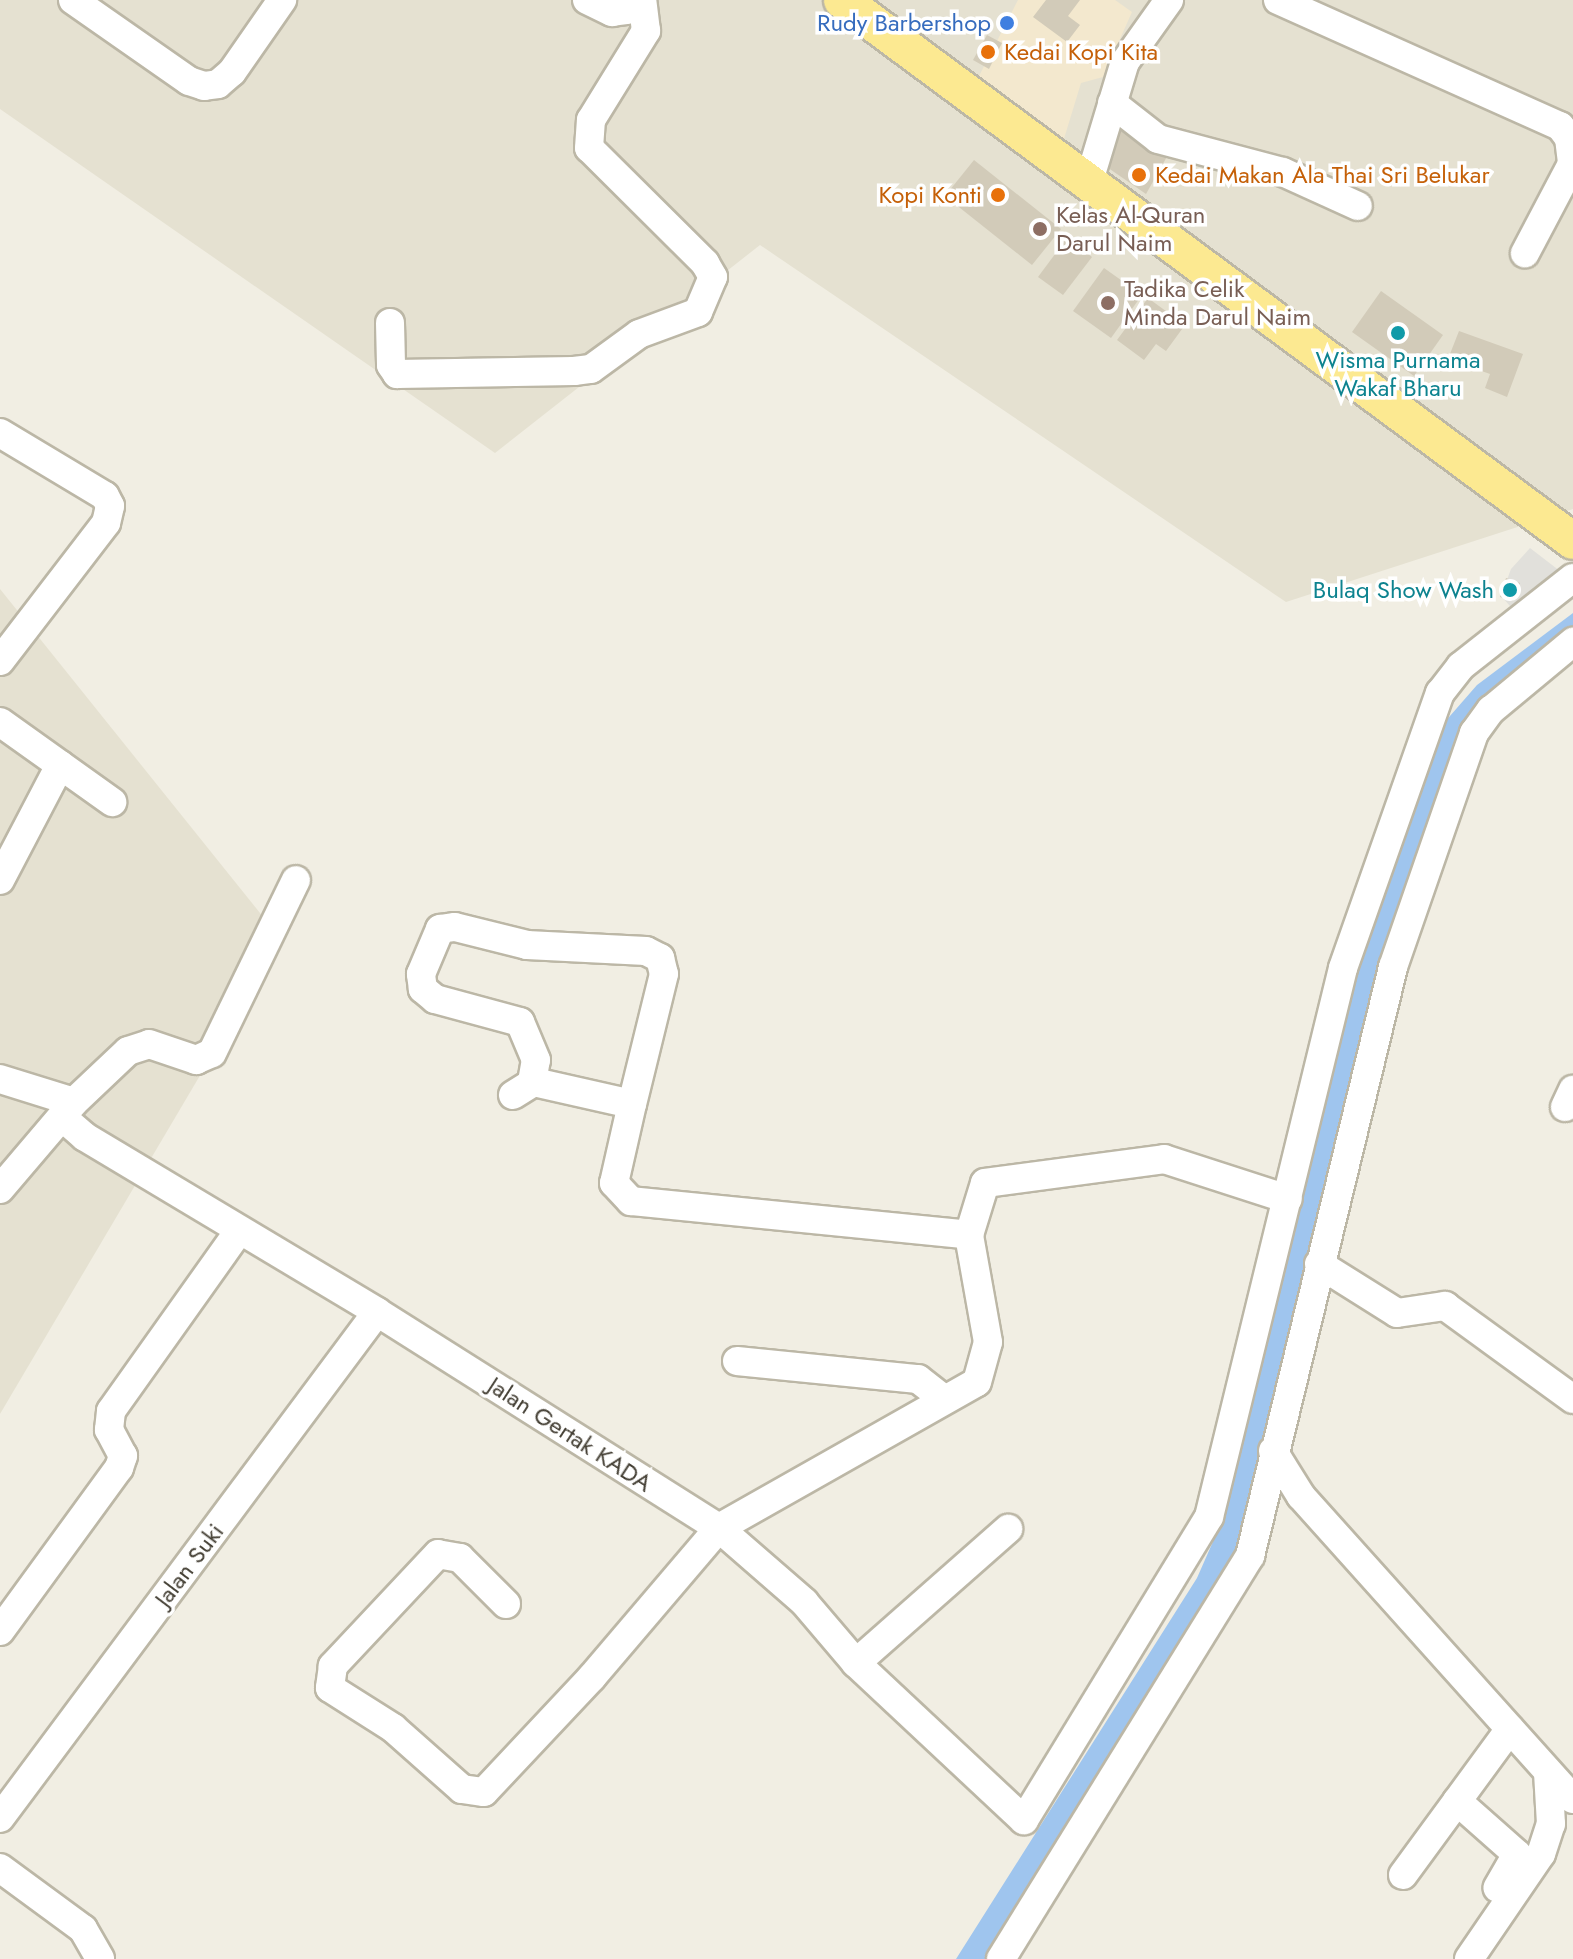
<!DOCTYPE html>
<html>
<head>
<meta charset="utf-8">
<style>
	body { margin:0 }
	#map { position:relative; width:1573px; height:1959px; overflow:hidden; background:#f1eee3; font-family:Jost,sans-serif }
	div>[style] { position:absolute }
	[style*='--x'] { left:calc(var(--x)*1px); top:calc(var(--y)*1px); width:calc(var(--w)*1px); rotate:calc(var(--a)*1deg) }
	.residential>* { inset:0; background:#e5e1d1 }
	.commercial>* { inset:0; background:#f3e8ce }
	.parking>* { inset:0; background:#e1e0db }
	.water>* { inset:0; background:#9fc5ee }
	.building>* { inset:0; background:#d2cbb9 }
	.roads { filter:drop-shadow(2px 0 #bcb7a6) drop-shadow(-2px 0 #bcb7a6) drop-shadow(0 2px #bcb7a6) drop-shadow(0 -2px #bcb7a6) }
	.minor>* { height:28px; margin:-14px; padding:0 14px; transform-origin:14px; border-radius:14px; background:#fff }
	.major>* { height:36px; margin:-18px; padding:0 18px; transform-origin:18px; border-radius:18px; background:#fce991 }
	.dots>* { width:22px; height:22px; translate:-50% -50%; box-sizing:border-box; border:4px solid #fff; border-radius:50% }
	span { translate:-50% -50%; white-space:nowrap; text-align:center; line-height:1.15; -webkit-text-stroke:7px #fff; paint-order:stroke }
	.shop-label { font-size:24px; color:#366cbe }
	.right { translate:-100% -50%; text-align:right }
	.food-label { font-size:24px; color:#c56008 }
	.left { translate:0 -50%; text-align:left }
	.education-label { font-size:24px; color:#785e54 }
	.culture-label { font-size:24px; color:#0d838f }
	.street-label { font-size:24px; color:#433e33 }
</style>
</head>
<body>
<div id="map">
	<div class="residential">
		<div style="clip-path:polygon(0 0,1573px 0,1573px 509px,1286px 602px,760px 245px,495px 453px,0 109px)"></div>
		<div style="clip-path:polygon(0 589px,276px 933px,218px 1045px,0 1414px)"></div>
	</div>
	<div class="commercial">
		<div style="clip-path:polygon(1018px 0,1115px 0,1132px 12px,1103px 77px,1081px 83px,1063px 142px,978px 78px)"></div>
	</div>
	<div class="parking">
		<div style="clip-path:polygon(1530px 548px,1569px 578px,1518px 615px,1501px 596px,1511px 569px)"></div>
	</div>
	<div class="water">
		<div style="clip-path:polygon(1573px 613px,1573px 636px,1460px 733px,1377px 970px,1249px 1520px,1222px 1593px,988px 1959px,956px 1959px,1197px 1578px,1226px 1512px,1357px 962px,1443px 724px,1477px 685px)"></div>
	</div>
	<div class="building">
		<div style="clip-path:polygon(1046px 0,1080px 0,1068px 16px,1080px 25px,1067px 42px,1033px 17px)"></div>
		<div style="clip-path:polygon(987px 35px,1002px 43px,989px 69px,973px 60px)"></div>
		<div style="clip-path:polygon(1115px 118px,1169px 153px,1146px 194px,1101px 163px)"></div>
		<div style="clip-path:polygon(974px 160px,1061px 229px,1032px 265px,945px 196px)"></div>
		<div style="clip-path:polygon(1067px 238px,1092px 257px,1063px 295px,1038px 277px)"></div>
		<div style="clip-path:polygon(1104px 268px,1142px 295px,1111px 338px,1073px 311px)"></div>
		<div style="clip-path:polygon(1381px 291px,1443px 335px,1414px 376px,1352px 332px)"></div>
		<div style="clip-path:polygon(1148px 298px,1185px 325px,1166px 351px,1156px 344px,1144px 360px,1117px 340px)"></div>
		<div style="clip-path:polygon(1459px 331px,1523px 354px,1507px 397px,1485px 388px,1490px 374px,1448px 359px)"></div>
		<div style="clip-path:polygon(1506px 578px,1520px 583px,1513px 601px,1500px 597px)"></div>
	</div>
	<div class="roads">
		<div class="minor">
			<div style="--x:73;--y:0;--w:141;--a:34.9"></div>
			<div style="--x:189;--y:81;--w:16;--a:18"></div>
			<div style="--x:204;--y:86;--w:14;--a:-8"></div>
			<div style="--x:218;--y:84;--w:18;--a:-41"></div>
			<div style="--x:232;--y:72;--w:88;--a:-55.2"></div>
			<div style="--x:587;--y:0;--w:28;--a:26"></div>
			<div style="--x:612;--y:12;--w:14;--a:-8"></div>
			<div style="--x:626;--y:10;--w:16;--a:-40"></div>
			<div style="--x:1278;--y:0;--w:309;--a:24.1"></div>
			<div style="--x:1560;--y:126;--w:15;--a:53"></div>
			<div style="--x:1569;--y:138;--w:26;--a:83"></div>
			<div style="--x:1572;--y:164;--w:101;--a:117.8"></div>
			<div style="--x:1112;--y:103;--w:58;--a:38"></div>
			<div style="--x:1158;--y:139;--w:129;--a:14.8"></div>
			<div style="--x:1283;--y:172;--w:82;--a:24.4"></div>
			<div style="--x:1089;--y:181;--w:124;--a:-73.2"></div>
			<div style="--x:1125;--y:62;--w:76;--a:-54.6"></div>
			<div style="--x:390;--y:323;--w:42;--a:88.6"></div>
			<div style="--x:391;--y:365;--w:11;--a:56"></div>
			<div style="--x:397;--y:374;--w:177;--a:-1"></div>
			<div style="--x:574;--y:371;--w:17;--a:-7"></div>
			<div style="--x:591;--y:369;--w:59;--a:-36.1"></div>
			<div style="--x:639;--y:334;--w:63;--a:-20.4"></div>
			<div style="--x:698;--y:312;--w:38;--a:-67"></div>
			<div style="--x:713;--y:277;--w:16;--a:-120"></div>
			<div style="--x:705;--y:263;--w:163;--a:-135.2"></div>
			<div style="--x:589;--y:148;--w:28;--a:-86"></div>
			<div style="--x:591;--y:120;--w:105;--a:-58.3"></div>
			<div style="--x:646;--y:31;--w:31;--a:-97"></div>
			<div style="--x:0;--y:433;--w:122;--a:31"></div>
			<div style="--x:105;--y:496;--w:11;--a:63"></div>
			<div style="--x:110;--y:506;--w:17;--a:103"></div>
			<div style="--x:106;--y:523;--w:174;--a:127.5"></div>
			<div style="--x:0;--y:722;--w:138;--a:35.5"></div>
			<div style="--x:0;--y:880;--w:130;--a:-62.4"></div>
			<div style="--x:0;--y:1079;--w:77;--a:17.3"></div>
			<div style="--x:532;--y:1082;--w:22;--a:-80"></div>
			<div style="--x:536;--y:1060;--w:41;--a:-112.8"></div>
			<div style="--x:520;--y:1022;--w:88;--a:-164.9"></div>
			<div style="--x:435;--y:999;--w:16;--a:-140"></div>
			<div style="--x:423;--y:989;--w:15;--a:-98"></div>
			<div style="--x:421;--y:974;--w:49;--a:-67.1"></div>
			<div style="--x:440;--y:929;--w:15;--a:-8"></div>
			<div style="--x:455;--y:927;--w:74;--a:14"></div>
			<div style="--x:527;--y:945;--w:119;--a:2.9"></div>
			<div style="--x:646;--y:951;--w:16;--a:27"></div>
			<div style="--x:660;--y:958;--w:16;--a:76"></div>
			<div style="--x:664;--y:974;--w:134;--a:103.8"></div>
			<div style="--x:513;--y:1095;--w:25;--a:-32"></div>
			<div style="--x:534;--y:1082;--w:100;--a:12.7"></div>
			<div style="--x:632;--y:1104;--w:81;--a:102.8"></div>
			<div style="--x:614;--y:1183;--w:25;--a:47"></div>
			<div style="--x:631;--y:1201;--w:340;--a:5.7"></div>
			<div style="--x:1565;--y:1107;--w:19;--a:-65"></div>
			<div style="--x:62;--y:1117;--w:30;--a:41"></div>
			<div style="--x:85;--y:1137;--w:340;--a:30.9"></div>
			<div style="--x:377;--y:1312;--w:404;--a:32.3"></div>
			<div style="--x:719;--y:1528;--w:113;--a:41"></div>
			<div style="--x:804;--y:1602;--w:80;--a:49.6"></div>
			<div style="--x:856;--y:1663;--w:230;--a:43.1"></div>
			<div style="--x:1024;--y:1820;--w:355;--a:-58.6"></div>
			<div style="--x:1209;--y:1517;--w:565;--a:-76.28"></div>
			<div style="--x:1343;--y:968;--w:292;--a:-70.6"></div>
			<div style="--x:1440;--y:693;--w:34;--a:-52"></div>
			<div style="--x:1461;--y:666;--w:142;--a:-38.2"></div>
			<div style="--x:0;--y:1189;--w:114;--a:-49.6"></div>
			<div style="--x:74;--y:1102;--w:74;--a:-43.4"></div>
			<div style="--x:128;--y:1051;--w:22;--a:-18"></div>
			<div style="--x:149;--y:1044;--w:50;--a:18.8"></div>
			<div style="--x:196;--y:1060;--w:17;--a:-24"></div>
			<div style="--x:212;--y:1053;--w:192;--a:-64.1"></div>
			<div style="--x:1319;--y:1264;--w:92;--a:32.1"></div>
			<div style="--x:1397;--y:1313;--w:49;--a:-8.3"></div>
			<div style="--x:1445;--y:1306;--w:158;--a:36"></div>
			<div style="--x:737;--y:1361;--w:182;--a:5.7"></div>
			<div style="--x:918;--y:1379;--w:33;--a:38"></div>
			<div style="--x:1273;--y:1451;--w:53;--a:58.1"></div>
			<div style="--x:1301;--y:1496;--w:407;--a:48.1"></div>
			<div style="--x:506;--y:1604;--w:65;--a:-135"></div>
			<div style="--x:460;--y:1558;--w:22;--a:-170"></div>
			<div style="--x:438;--y:1554;--w:154;--a:133.2"></div>
			<div style="--x:333;--y:1666;--w:22;--a:98"></div>
			<div style="--x:330;--y:1688;--w:75;--a:32.4"></div>
			<div style="--x:393;--y:1728;--w:92;--a:41.5"></div>
			<div style="--x:462;--y:1789;--w:22;--a:8"></div>
			<div style="--x:484;--y:1792;--w:158;--a:-46.8"></div>
			<div style="--x:592;--y:1677;--w:196;--a:-49.6"></div>
			<div style="--x:719;--y:1528;--w:296;--a:-29.5"></div>
			<div style="--x:977;--y:1382;--w:41;--a:-74.6"></div>
			<div style="--x:988;--y:1342;--w:109;--a:-100.1"></div>
			<div style="--x:969;--y:1235;--w:54;--a:-72.9"></div>
			<div style="--x:985;--y:1183;--w:181;--a:-7.6"></div>
			<div style="--x:1164;--y:1159;--w:130;--a:17.9"></div>
			<div style="--x:0;--y:1631;--w:202;--a:-53.9"></div>
			<div style="--x:119;--y:1468;--w:13;--a:-72"></div>
			<div style="--x:123;--y:1456;--w:30;--a:-118"></div>
			<div style="--x:109;--y:1430;--w:19;--a:-84"></div>
			<div style="--x:111;--y:1411;--w:219;--a:-54.6"></div>
			<div style="--x:856;--y:1663;--w:203;--a:-41.4"></div>
			<div style="--x:1457;--y:1801;--w:80;--a:41.5"></div>
			<div style="--x:1517;--y:1854;--w:39;--a:120"></div>
			<div style="--x:0;--y:1818;--w:631;--a:-53.31"></div>
			<div style="--x:0;--y:1868;--w:103;--a:36.3"></div>
			<div style="--x:83;--y:1929;--w:34;--a:60"></div>
			<div style="--x:1403;--y:1875;--w:181;--a:-53.8"></div>
			<div style="--x:1001;--y:1959;--w:474;--a:-58.3"></div>
			<div style="--x:1250;--y:1556;--w:606;--a:-76.35"></div>
			<div style="--x:1393;--y:967;--w:248;--a:-70.9"></div>
			<div style="--x:1474;--y:733;--w:29;--a:-54"></div>
			<div style="--x:1491;--y:710;--w:107;--a:-39.7"></div>
			<div style="--x:1469;--y:1959;--w:127;--a:-55.6"></div>
			<div style="--x:1541;--y:1854;--w:32;--a:-72"></div>
			<div style="--x:1551;--y:1824;--w:52;--a:-93.3"></div>
		</div>
		<div class="major">
			<div style="--x:842;--y:0;--w:909;--a:36.5"></div>
		</div>
	</div>
	<div class="dots">
		<div style="left:1007px;top:23px;background:#3f7fe0"></div>
		<div style="left:988px;top:52px;background:#e8710a"></div>
		<div style="left:1139px;top:175px;background:#e8710a"></div>
		<div style="left:998px;top:195px;background:#e8710a"></div>
		<div style="left:1040px;top:229px;background:#8d6e63"></div>
		<div style="left:1108px;top:303px;background:#8d6e63"></div>
		<div style="left:1398px;top:333px;background:#0f9aa8"></div>
		<div style="left:1510px;top:590px;background:#0f9aa8"></div>
	</div>
	<div class="shop-label">
		<span class="right" style="left:991px;top:23px">Rudy Barbershop</span>
	</div>
	<div class="food-label">
		<span class="left" style="left:1004px;top:52px">Kedai Kopi Kita</span>
		<span class="left" style="left:1155px;top:175px">Kedai Makan Ala Thai Sri Belukar</span>
		<span class="right" style="left:982px;top:195px">Kopi Konti</span>
	</div>
	<div class="education-label">
		<span class="left" style="left:1056px;top:229px">Kelas Al-Quran<br>Darul Naim</span>
		<span class="left" style="left:1124px;top:303px">Tadika Celik<br>Minda Darul Naim</span>
	</div>
	<div class="culture-label">
		<span style="left:1398px;top:374px">Wisma Purnama<br>Wakaf Bharu</span>
		<span class="right" style="left:1494px;top:590px">Bulaq Show Wash</span>
	</div>
	<div class="street-label">
		<span style="left:570px;top:1434px;rotate:33deg">Jalan Gertak KADA</span>
		<span style="left:189px;top:1565px;rotate:-53deg">Jalan Suki</span>
	</div>
</div>
</body>
</html>
